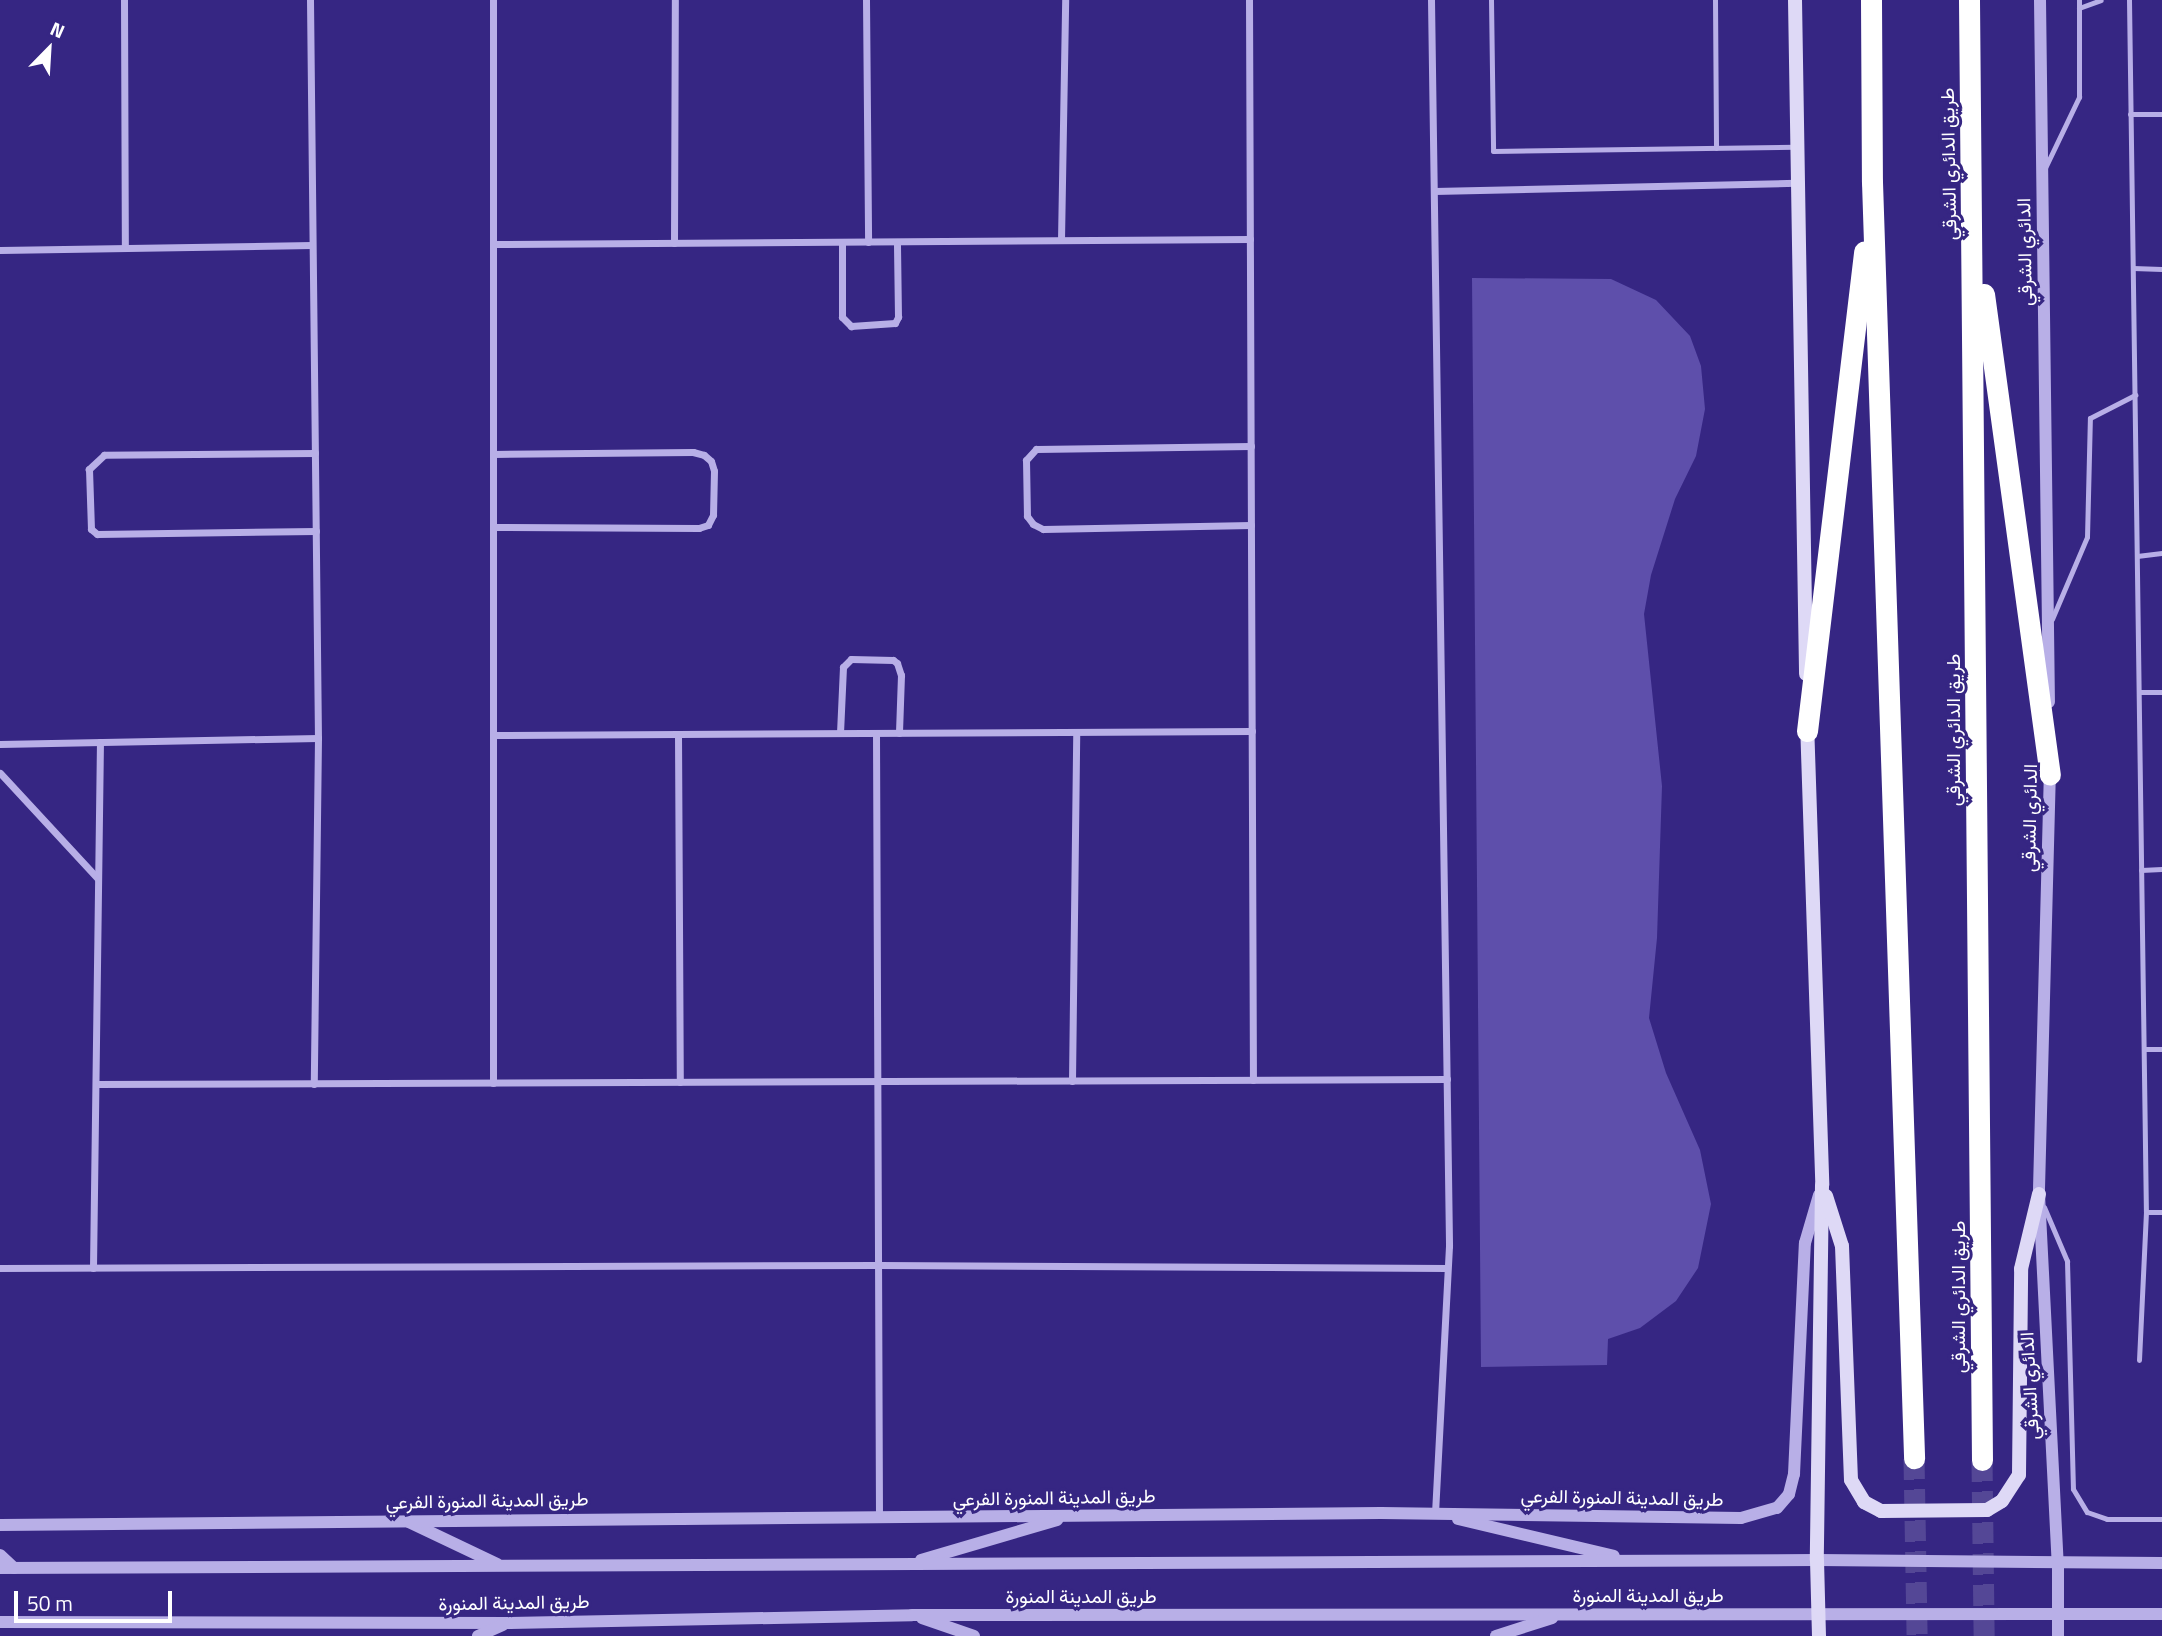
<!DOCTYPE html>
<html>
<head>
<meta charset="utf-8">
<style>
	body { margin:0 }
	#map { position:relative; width:2162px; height:1636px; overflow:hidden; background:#362683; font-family:"Titillium Web",Vazirmatn,sans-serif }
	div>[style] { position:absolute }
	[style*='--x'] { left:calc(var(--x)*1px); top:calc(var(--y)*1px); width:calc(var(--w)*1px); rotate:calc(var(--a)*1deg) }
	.building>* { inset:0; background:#5e4fab }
	.motorway-tunnel>* { height:21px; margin-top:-10.5px; transform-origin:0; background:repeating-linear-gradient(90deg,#544796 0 21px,transparent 0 31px) }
	.service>* { height:5px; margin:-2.5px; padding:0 2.5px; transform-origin:2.5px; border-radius:2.5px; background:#b8afe7 }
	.minor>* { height:7px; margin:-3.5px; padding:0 3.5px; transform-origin:3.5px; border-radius:3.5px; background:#b8afe7 }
	.tertiary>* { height:12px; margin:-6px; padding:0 6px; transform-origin:6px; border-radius:6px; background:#b8afe7 }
	.secondary>* { height:14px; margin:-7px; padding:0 7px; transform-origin:7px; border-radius:7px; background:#ded9f6 }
	.motorway>* { height:21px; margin:-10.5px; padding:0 10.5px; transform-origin:10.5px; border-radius:10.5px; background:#fff }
	span { translate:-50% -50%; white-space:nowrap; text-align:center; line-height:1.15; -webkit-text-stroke:6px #362683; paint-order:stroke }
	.street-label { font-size:19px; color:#fff }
	.north { position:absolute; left:14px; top:14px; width:70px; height:70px; -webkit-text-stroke:5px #362683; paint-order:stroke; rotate:24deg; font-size:19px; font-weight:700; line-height:28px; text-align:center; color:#fff }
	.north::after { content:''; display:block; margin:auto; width:24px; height:32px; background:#fff; clip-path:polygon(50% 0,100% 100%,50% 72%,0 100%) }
	.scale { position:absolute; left:14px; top:1591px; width:158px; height:32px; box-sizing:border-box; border:4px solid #fff; border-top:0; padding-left:9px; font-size:21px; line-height:24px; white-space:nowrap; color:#fff; -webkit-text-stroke:5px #362683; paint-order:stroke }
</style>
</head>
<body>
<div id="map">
	<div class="building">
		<div style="clip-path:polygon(1472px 278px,1611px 279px,1656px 300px,1690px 336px,1701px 366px,1705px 409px,1696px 456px,1675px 499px,1651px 575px,1644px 614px,1662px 786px,1657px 938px,1649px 1018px,1666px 1073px,1700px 1150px,1711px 1204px,1698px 1268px,1676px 1301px,1640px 1328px,1608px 1339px,1607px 1365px,1481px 1367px)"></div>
	</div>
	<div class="motorway-tunnel">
		<div style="--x:1914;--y:1458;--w:178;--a:89"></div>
		<div style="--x:1982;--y:1460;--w:176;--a:89.3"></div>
	</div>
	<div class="service">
		<div style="--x:1491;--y:0;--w:151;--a:89.2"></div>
		<div style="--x:1493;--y:151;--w:302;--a:-0.8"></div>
		<div style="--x:1715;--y:0;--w:148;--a:89.6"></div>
		<div style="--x:2129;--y:0;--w:1212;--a:89.2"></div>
		<div style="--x:2146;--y:1212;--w:16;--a:0"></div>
		<div style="--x:2079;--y:8;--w:23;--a:-20"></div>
		<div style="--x:2130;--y:114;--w:32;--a:0"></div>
		<div style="--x:2045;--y:168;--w:79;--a:-64.4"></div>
		<div style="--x:2079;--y:97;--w:97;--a:-90"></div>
		<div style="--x:2133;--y:268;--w:29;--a:2"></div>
		<div style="--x:2137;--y:556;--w:25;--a:-7"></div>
		<div style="--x:2052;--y:619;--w:89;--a:-66.9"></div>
		<div style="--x:2087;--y:537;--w:119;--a:-88.6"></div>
		<div style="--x:2090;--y:418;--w:51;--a:-27.1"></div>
		<div style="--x:2139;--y:692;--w:23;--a:0"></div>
		<div style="--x:2141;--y:870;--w:21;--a:-3"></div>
		<div style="--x:2144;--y:1049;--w:18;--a:0"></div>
		<div style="--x:2044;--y:1207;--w:59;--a:66.9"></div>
		<div style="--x:2067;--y:1261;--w:228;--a:88.5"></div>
		<div style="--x:2073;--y:1489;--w:27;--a:59"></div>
		<div style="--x:2087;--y:1512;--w:21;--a:19"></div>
		<div style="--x:2107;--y:1519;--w:55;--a:0"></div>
		<div style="--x:2139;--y:1360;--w:148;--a:-87.3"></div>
	</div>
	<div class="minor">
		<div style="--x:124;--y:0;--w:248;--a:89.8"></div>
		<div style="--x:310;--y:0;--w:738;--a:89.38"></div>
		<div style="--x:318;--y:738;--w:346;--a:90.7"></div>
		<div style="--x:866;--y:0;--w:242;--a:89.5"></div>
		<div style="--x:1249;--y:0;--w:1080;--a:89.79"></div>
		<div style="--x:1431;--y:0;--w:1246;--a:89.17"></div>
		<div style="--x:1449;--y:1246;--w:267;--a:93"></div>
		<div style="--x:1434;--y:191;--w:362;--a:-1.3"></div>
		<div style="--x:1061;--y:240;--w:240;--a:-89"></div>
		<div style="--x:842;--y:242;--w:75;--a:90"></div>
		<div style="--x:842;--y:317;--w:13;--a:45"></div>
		<div style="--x:851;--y:326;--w:44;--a:-3.9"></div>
		<div style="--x:895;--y:323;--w:7;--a:-63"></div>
		<div style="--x:898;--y:317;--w:75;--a:-90.8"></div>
		<div style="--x:674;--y:243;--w:243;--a:-89.8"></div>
		<div style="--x:493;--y:244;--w:757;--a:-0.38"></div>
		<div style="--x:0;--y:250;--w:312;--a:-0.9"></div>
		<div style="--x:1251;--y:446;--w:215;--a:179.2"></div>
		<div style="--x:1036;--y:449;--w:15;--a:132"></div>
		<div style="--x:1026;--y:460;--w:56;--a:89"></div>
		<div style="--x:1027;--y:516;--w:10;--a:53"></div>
		<div style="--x:1033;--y:524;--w:11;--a:27"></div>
		<div style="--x:1043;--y:529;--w:208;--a:-1.1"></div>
		<div style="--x:315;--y:453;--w:211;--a:179.5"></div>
		<div style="--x:104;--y:455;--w:21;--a:137"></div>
		<div style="--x:89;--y:469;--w:60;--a:88.1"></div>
		<div style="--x:91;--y:529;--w:8;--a:40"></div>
		<div style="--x:97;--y:534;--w:219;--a:-0.8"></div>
		<div style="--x:493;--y:454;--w:200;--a:-0.6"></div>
		<div style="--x:693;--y:452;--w:11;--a:15"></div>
		<div style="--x:704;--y:455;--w:9;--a:41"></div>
		<div style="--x:711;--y:461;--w:10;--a:73"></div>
		<div style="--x:714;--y:471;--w:44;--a:91.3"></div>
		<div style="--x:713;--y:515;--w:11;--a:117"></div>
		<div style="--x:708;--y:525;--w:9;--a:162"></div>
		<div style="--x:699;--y:528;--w:206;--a:-179.7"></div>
		<div style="--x:840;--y:733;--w:66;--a:-87.4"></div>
		<div style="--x:843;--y:667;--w:11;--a:-45"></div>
		<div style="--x:851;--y:659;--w:42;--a:1.4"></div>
		<div style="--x:893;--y:660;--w:5;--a:37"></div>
		<div style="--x:897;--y:663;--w:13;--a:72"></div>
		<div style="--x:901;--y:675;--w:58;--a:92"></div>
		<div style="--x:876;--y:733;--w:784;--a:89.78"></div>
		<div style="--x:678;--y:734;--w:348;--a:89.7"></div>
		<div style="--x:493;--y:735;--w:759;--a:-0.3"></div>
		<div style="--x:0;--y:744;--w:318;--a:-1.1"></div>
		<div style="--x:0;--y:773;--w:144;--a:47.2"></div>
		<div style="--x:1072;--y:1081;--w:349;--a:-89.3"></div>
		<div style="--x:493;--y:1083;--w:1083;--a:-90"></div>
		<div style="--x:96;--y:1084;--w:1351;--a:-0.21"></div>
		<div style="--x:0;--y:1268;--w:879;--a:-0.2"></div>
		<div style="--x:879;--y:1265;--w:568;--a:0.3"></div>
		<div style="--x:93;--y:1268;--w:526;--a:-89.24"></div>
	</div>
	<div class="tertiary">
		<div style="--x:2040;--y:0;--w:702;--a:89.27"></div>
		<div style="--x:2050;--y:769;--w:425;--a:91.5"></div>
		<div style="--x:2039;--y:1194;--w:370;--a:87.1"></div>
		<div style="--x:2058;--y:1564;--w:72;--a:90"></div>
		<div style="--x:1458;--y:1519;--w:160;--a:13.3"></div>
		<div style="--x:409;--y:1522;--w:98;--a:25.5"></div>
		<div style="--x:0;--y:1525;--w:1381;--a:-0.5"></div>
		<div style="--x:1381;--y:1513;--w:360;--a:0.8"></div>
		<div style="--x:1741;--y:1518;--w:37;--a:-16"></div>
		<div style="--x:1777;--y:1508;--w:18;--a:-49"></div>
		<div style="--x:1789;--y:1494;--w:21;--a:-76"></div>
		<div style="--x:1794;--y:1474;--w:231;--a:-87.3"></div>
		<div style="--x:1805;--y:1243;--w:50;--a:-73.7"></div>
		<div style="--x:0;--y:1555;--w:19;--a:43"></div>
		<div style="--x:921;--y:1560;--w:142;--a:-16.4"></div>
		<div style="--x:0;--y:1568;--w:1817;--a:-0.25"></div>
		<div style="--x:1817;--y:1560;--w:345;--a:0.5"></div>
		<div style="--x:922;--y:1618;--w:55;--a:19.1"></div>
		<div style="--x:0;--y:1622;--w:510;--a:0.11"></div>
		<div style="--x:510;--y:1623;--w:402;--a:-1.1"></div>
		<div style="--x:912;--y:1615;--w:1250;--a:-0.05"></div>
		<div style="--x:478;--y:1636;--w:27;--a:-24"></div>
		<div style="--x:1496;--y:1636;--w:59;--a:-17.8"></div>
	</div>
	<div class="secondary">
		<div style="--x:1795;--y:0;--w:674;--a:89.06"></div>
		<div style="--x:1807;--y:722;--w:463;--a:88.1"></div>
		<div style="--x:1822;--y:1185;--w:375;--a:90.8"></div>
		<div style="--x:1817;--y:1560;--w:76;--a:88.5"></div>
		<div style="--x:1826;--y:1196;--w:52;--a:72.3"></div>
		<div style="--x:1842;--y:1246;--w:234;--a:87.8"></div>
		<div style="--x:1851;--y:1480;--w:26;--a:59"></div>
		<div style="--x:1864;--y:1502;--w:19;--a:28"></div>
		<div style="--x:1881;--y:1511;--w:106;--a:-0.5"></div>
		<div style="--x:1987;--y:1510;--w:17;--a:-31"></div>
		<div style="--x:2002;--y:1501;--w:31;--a:-57"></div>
		<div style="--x:2019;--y:1475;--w:206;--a:-89.4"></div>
		<div style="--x:2021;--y:1269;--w:77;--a:-76.5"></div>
	</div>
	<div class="motorway">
		<div style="--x:1871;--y:0;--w:182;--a:89.7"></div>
		<div style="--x:1872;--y:182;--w:1277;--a:88.11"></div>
		<div style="--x:1969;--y:0;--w:1460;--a:89.49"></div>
		<div style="--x:1984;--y:294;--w:485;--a:82.2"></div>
		<div style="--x:1807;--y:731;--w:483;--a:-83.2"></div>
	</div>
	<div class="street-label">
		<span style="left:1948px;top:164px;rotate:-91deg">طريق الدائري الشرقي</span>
		<span style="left:2024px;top:252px;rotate:-91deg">الدائري الشرقي</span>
		<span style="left:1953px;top:730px;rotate:-90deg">طريق الدائري الشرقي</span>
		<span style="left:2029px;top:818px;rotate:-89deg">الدائري الشرقي</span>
		<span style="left:1958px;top:1297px;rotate:-90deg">طريق الدائري الشرقي</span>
		<span style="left:2029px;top:1386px;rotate:-93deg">الدائري الشرقي</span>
		<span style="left:1054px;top:1497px;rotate:-1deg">طريق المدينة المنورة الفرعي</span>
		<span style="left:1622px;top:1497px;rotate:1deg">طريق المدينة المنورة الفرعي</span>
		<span style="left:487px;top:1500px;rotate:-1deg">طريق المدينة المنورة الفرعي</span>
		<span style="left:1648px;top:1595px">طريق المدينة المنورة</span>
		<span style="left:1081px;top:1596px">طريق المدينة المنورة</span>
		<span style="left:514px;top:1602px;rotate:-1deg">طريق المدينة المنورة</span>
	</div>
	<div class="north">N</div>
	<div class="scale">50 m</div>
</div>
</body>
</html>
